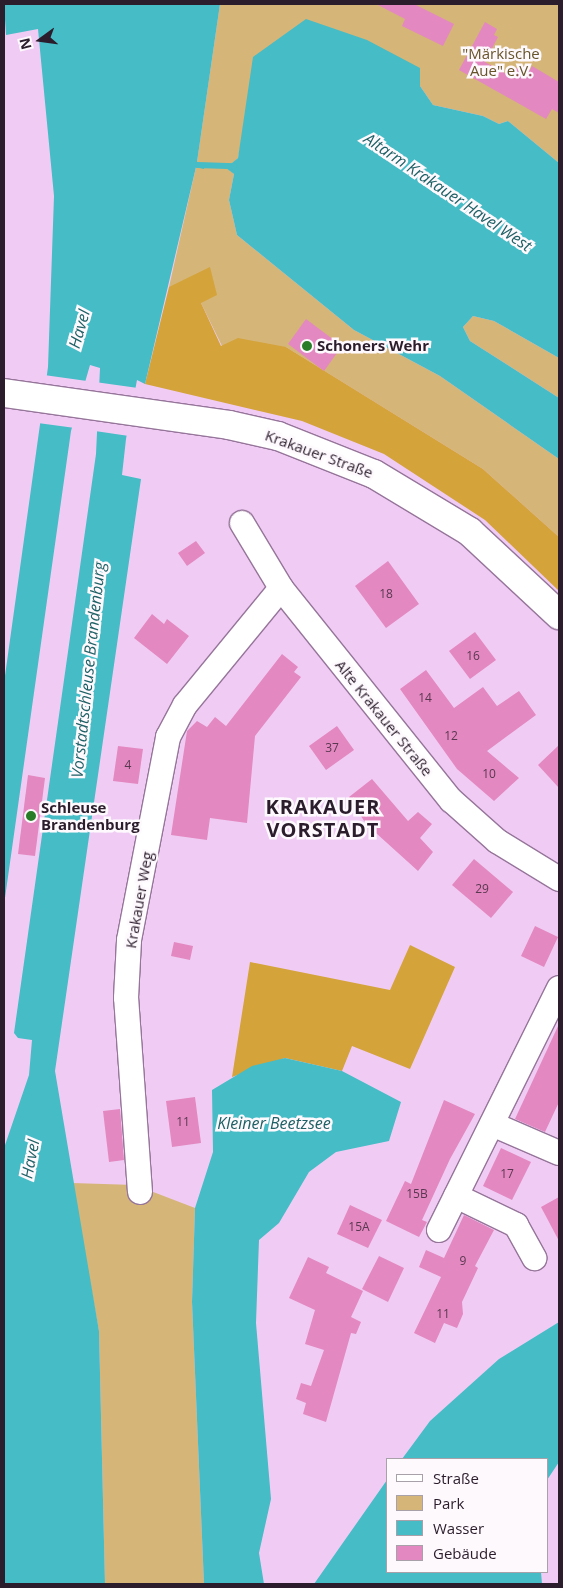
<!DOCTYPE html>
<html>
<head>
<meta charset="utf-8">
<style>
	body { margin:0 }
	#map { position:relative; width:563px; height:1588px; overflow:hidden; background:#f0ccf4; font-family:"Open Sans",sans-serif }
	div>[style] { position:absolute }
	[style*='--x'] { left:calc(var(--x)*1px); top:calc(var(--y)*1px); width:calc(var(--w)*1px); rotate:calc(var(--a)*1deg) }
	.green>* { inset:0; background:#d5b578 }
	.forest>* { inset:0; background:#d4a33a }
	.water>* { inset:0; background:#45bcc6 }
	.pier>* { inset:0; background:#f0ccf4 }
	.stream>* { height:5.5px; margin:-2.75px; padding:0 2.75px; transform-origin:2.75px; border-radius:2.75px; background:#45bcc6 }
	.building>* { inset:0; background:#e388c0 }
	.roads { filter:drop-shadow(1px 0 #96759a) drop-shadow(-1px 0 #96759a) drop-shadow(0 1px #96759a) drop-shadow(0 -1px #96759a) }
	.minor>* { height:24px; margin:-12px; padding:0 12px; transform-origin:12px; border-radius:12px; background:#fff }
	.major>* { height:28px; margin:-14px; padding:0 14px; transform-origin:14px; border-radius:14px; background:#fff }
	.dots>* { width:14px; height:14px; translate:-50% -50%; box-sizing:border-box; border:2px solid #fdf9fd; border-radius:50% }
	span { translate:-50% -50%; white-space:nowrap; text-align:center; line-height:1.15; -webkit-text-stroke:5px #fdf9fd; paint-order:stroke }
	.number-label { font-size:12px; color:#593851 }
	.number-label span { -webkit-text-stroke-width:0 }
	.park-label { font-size:15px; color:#68542a }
	.poi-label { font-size:15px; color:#2b1d2c; font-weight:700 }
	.left { translate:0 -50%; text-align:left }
	.street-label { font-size:15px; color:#2b1d2c }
	.water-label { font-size:16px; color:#1e6065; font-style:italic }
	.district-label { font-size:20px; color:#2b1d2c; font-weight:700; letter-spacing:1px }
	.frame { position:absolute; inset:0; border:5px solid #2b1d2c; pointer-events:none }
	.legend { position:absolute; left:386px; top:1458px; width:162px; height:115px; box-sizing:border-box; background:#fdf9fd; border:1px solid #a9a1a9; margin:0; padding:6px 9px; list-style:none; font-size:15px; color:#2b1d2c }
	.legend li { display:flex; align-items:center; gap:10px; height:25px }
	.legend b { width:25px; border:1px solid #a9a1a9 }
	.north { position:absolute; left:15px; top:15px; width:50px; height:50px; -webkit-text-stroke:4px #fdf9fd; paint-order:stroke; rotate:256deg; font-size:14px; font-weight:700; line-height:20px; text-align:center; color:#2b1d2c }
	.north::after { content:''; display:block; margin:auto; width:18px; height:22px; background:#2b1d2c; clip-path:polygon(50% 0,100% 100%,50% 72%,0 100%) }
</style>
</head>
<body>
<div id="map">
	<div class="green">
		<div style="clip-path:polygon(220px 4px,559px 4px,559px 163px,508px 121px,499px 124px,483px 116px,433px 105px,420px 86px,244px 129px,238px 158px,227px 168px,234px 174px,229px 200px,237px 235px,354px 330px,440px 376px,559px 459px,559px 537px,483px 469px,286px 347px,222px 346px,201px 303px,169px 287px,196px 167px,205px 164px,197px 162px)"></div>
		<div style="clip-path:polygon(473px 316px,494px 321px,559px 358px,559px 398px,470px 341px,463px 327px)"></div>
		<div style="clip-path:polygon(72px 1183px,135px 1185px,195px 1208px,192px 1302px,204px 1584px,105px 1584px,99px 1331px)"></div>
	</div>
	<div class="forest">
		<div style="clip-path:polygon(210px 267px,217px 295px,201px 303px,221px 346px,238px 338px,286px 347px,483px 469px,559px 537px,559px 591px,485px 520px,384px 454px,302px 421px,145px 384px,169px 287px)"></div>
		<div style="clip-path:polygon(410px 945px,455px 967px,410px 1069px,352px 1046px,342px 1071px,285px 1058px,232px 1077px,250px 962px,390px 990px)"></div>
	</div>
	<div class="water">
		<div style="clip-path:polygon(4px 4px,220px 4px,197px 162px,205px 164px,204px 169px,196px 167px,145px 384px,137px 380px,126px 439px,122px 475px,141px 479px,55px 1071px,99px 1331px,105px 1584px,4px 1584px,4px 1148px,29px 1075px,32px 1040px,18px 1038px,14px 1033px,96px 454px,100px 368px,90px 365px,71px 431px,4px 905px,4px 683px,48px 367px,54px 196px,38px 29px,6px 35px)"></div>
		<div style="clip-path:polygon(306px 19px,367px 40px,420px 68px,420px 86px,433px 105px,483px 116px,499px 124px,508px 121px,559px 163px,559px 358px,494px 321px,473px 316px,463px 327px,470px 341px,559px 398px,559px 459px,440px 376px,354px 330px,237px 235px,229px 200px,234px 174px,226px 168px,238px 158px,253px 57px)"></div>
		<div style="clip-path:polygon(285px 1058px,342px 1071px,401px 1102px,389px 1141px,336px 1152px,309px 1172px,279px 1223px,259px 1240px,256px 1323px,271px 1499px,259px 1553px,264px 1584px,204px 1584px,192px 1302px,195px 1208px,213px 1152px,212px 1090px,252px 1066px)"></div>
		<div style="clip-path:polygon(559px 1322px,559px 1462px,547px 1480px,547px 1459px,402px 1459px,430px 1421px,499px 1359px)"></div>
		<div style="clip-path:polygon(387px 1480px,387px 1572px,541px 1572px,542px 1584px,314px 1584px)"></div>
	</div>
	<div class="pier">
		<div style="clip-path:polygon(44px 375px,87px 381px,75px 428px,38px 423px)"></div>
		<div style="clip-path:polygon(95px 382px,138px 388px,129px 436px,95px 431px)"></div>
	</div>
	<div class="stream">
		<div style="--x:198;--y:165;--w:36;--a:2"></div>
	</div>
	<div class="building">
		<div style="clip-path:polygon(376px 4px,414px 4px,454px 24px,443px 46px,402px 26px,405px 19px)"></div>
		<div style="clip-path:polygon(485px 22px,497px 29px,494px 35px,498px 37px,485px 62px,512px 77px,519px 64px,530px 70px,532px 66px,559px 82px,559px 113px,552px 109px,546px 119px,459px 70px)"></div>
		<div style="clip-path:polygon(306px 319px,342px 346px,324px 371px,288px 344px)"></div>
		<div style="clip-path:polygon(196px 541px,205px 553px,187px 566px,178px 553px)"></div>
		<div style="clip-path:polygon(388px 561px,419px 604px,386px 628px,355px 586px)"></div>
		<div style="clip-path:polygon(152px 614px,164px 624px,167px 619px,189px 636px,167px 664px,134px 638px)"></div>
		<div style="clip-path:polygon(475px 632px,496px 660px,470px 679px,449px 651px)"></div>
		<div style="clip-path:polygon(282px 654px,298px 667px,294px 672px,301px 677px,255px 736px,247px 823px,210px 818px,207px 840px,171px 835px,187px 731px,197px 721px,207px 727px,215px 717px,226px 726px)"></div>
		<div style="clip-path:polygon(426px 670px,454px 708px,483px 687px,497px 706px,519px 691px,536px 715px,487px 751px,519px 778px,494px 801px,457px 769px,400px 689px)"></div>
		<div style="clip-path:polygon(337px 726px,354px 750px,326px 770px,309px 746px)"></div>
		<div style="clip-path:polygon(559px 745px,559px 788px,538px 765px)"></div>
		<div style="clip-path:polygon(118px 746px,143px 749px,138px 784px,113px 781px)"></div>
		<div style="clip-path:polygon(28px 775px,45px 778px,35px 856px,18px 854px)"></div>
		<div style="clip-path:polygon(372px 779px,408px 821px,418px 812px,432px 824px,420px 838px,433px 852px,418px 871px,366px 824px,349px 797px)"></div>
		<div style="clip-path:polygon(474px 859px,513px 892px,491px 918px,452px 885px)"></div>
		<div style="clip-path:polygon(535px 926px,558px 937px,544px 967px,521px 956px)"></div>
		<div style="clip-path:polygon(174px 942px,193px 946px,190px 960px,171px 956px)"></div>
		<div style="clip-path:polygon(559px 1024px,559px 1102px,545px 1132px,515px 1119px)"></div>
		<div style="clip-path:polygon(195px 1097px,201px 1143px,172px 1147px,166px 1101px)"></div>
		<div style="clip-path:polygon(444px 1100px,475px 1114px,450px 1159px,422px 1220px,427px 1222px,419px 1237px,386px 1221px,405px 1181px,411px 1184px)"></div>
		<div style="clip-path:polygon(120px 1109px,124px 1160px,109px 1162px,103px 1111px)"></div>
		<div style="clip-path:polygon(501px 1148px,531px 1162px,512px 1200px,483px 1186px)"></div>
		<div style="clip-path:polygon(559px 1197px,559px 1241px,541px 1207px)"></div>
		<div style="clip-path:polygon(350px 1205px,382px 1220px,368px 1248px,337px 1234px)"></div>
		<div style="clip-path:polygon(464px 1215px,494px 1230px,475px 1266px,478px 1268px,462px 1302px,463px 1314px,457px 1328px,444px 1323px,435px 1343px,414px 1333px,441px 1277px,419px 1267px,426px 1250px,444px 1258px)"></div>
		<div style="clip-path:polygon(379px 1256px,404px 1268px,388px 1302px,362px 1289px)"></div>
		<div style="clip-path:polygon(308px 1257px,329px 1267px,326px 1273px,363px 1291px,351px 1317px,361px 1322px,356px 1334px,351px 1333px,326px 1422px,303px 1414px,306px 1403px,296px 1399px,301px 1383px,311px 1386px,324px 1350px,305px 1344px,315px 1310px,289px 1298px)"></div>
	</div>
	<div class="roads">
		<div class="minor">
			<div style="--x:242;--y:523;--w:76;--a:59"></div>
			<div style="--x:281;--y:588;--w:272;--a:51.3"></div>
			<div style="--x:451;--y:800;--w:62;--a:41.7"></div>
			<div style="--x:497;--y:841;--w:73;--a:31.5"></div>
			<div style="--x:492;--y:1124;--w:73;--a:23.4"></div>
			<div style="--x:140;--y:1192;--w:195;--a:-94.1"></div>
			<div style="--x:126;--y:998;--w:58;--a:-87"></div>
			<div style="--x:129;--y:940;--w:207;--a:-79.1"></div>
			<div style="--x:168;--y:737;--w:36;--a:-62"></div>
			<div style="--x:185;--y:705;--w:151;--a:-50.6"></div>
			<div style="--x:456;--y:1196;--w:67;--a:25.8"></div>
			<div style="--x:516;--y:1225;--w:38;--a:61"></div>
			<div style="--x:439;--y:1230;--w:270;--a:-63.6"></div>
		</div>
		<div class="major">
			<div style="--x:4;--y:393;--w:227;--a:8.1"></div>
			<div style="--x:229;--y:425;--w:50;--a:12.7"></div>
			<div style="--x:278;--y:436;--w:103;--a:21.6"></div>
			<div style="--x:374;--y:474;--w:112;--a:31.1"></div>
			<div style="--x:470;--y:532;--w:122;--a:43"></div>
		</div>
	</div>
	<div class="dots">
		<div style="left:307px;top:346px;background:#297c28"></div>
		<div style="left:31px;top:816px;background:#297c28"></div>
	</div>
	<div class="number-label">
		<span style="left:386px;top:594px">18</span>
		<span style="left:473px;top:656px">16</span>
		<span style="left:425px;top:698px">14</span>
		<span style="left:451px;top:736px">12</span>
		<span style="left:332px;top:748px">37</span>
		<span style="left:128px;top:765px">4</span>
		<span style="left:489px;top:774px">10</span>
		<span style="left:482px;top:889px">29</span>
		<span style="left:183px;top:1122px">11</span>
		<span style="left:507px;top:1174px">17</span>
		<span style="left:417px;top:1194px">15B</span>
		<span style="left:359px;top:1227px">15A</span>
		<span style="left:463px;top:1261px">9</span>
		<span style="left:443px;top:1314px">11</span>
	</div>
	<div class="park-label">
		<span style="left:501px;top:62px">"Märkische<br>Aue" e.V.</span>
	</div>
	<div class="poi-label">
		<span class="left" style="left:317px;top:346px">Schoners Wehr</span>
		<span class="left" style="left:41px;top:816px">Schleuse<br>Brandenburg</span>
	</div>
	<div class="street-label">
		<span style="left:319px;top:454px;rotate:20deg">Krakauer Straße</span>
		<span style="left:384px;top:718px;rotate:51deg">Alte Krakauer Straße</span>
		<span style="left:139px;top:900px;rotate:-80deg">Krakauer Weg</span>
	</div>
	<div class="water-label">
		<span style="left:448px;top:192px;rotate:34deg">Altarm Krakauer Havel West</span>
		<span style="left:79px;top:329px;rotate:-74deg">Havel</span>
		<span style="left:88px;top:670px;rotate:-84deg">Vorstadtschleuse Brandenburg</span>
		<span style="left:274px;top:1123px">Kleiner Beetzsee</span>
		<span style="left:30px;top:1159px;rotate:-79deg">Havel</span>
	</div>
	<div class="district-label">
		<span style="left:323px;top:818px">KRAKAUER<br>VORSTADT</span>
	</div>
	<div class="frame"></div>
	<ul class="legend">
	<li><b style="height:6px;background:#fff"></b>Straße</li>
	<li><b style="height:14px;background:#d5b578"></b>Park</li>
	<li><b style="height:14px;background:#45bcc6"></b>Wasser</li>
	<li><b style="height:14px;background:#e388c0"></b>Gebäude</li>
	</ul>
	<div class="north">N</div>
</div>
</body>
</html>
